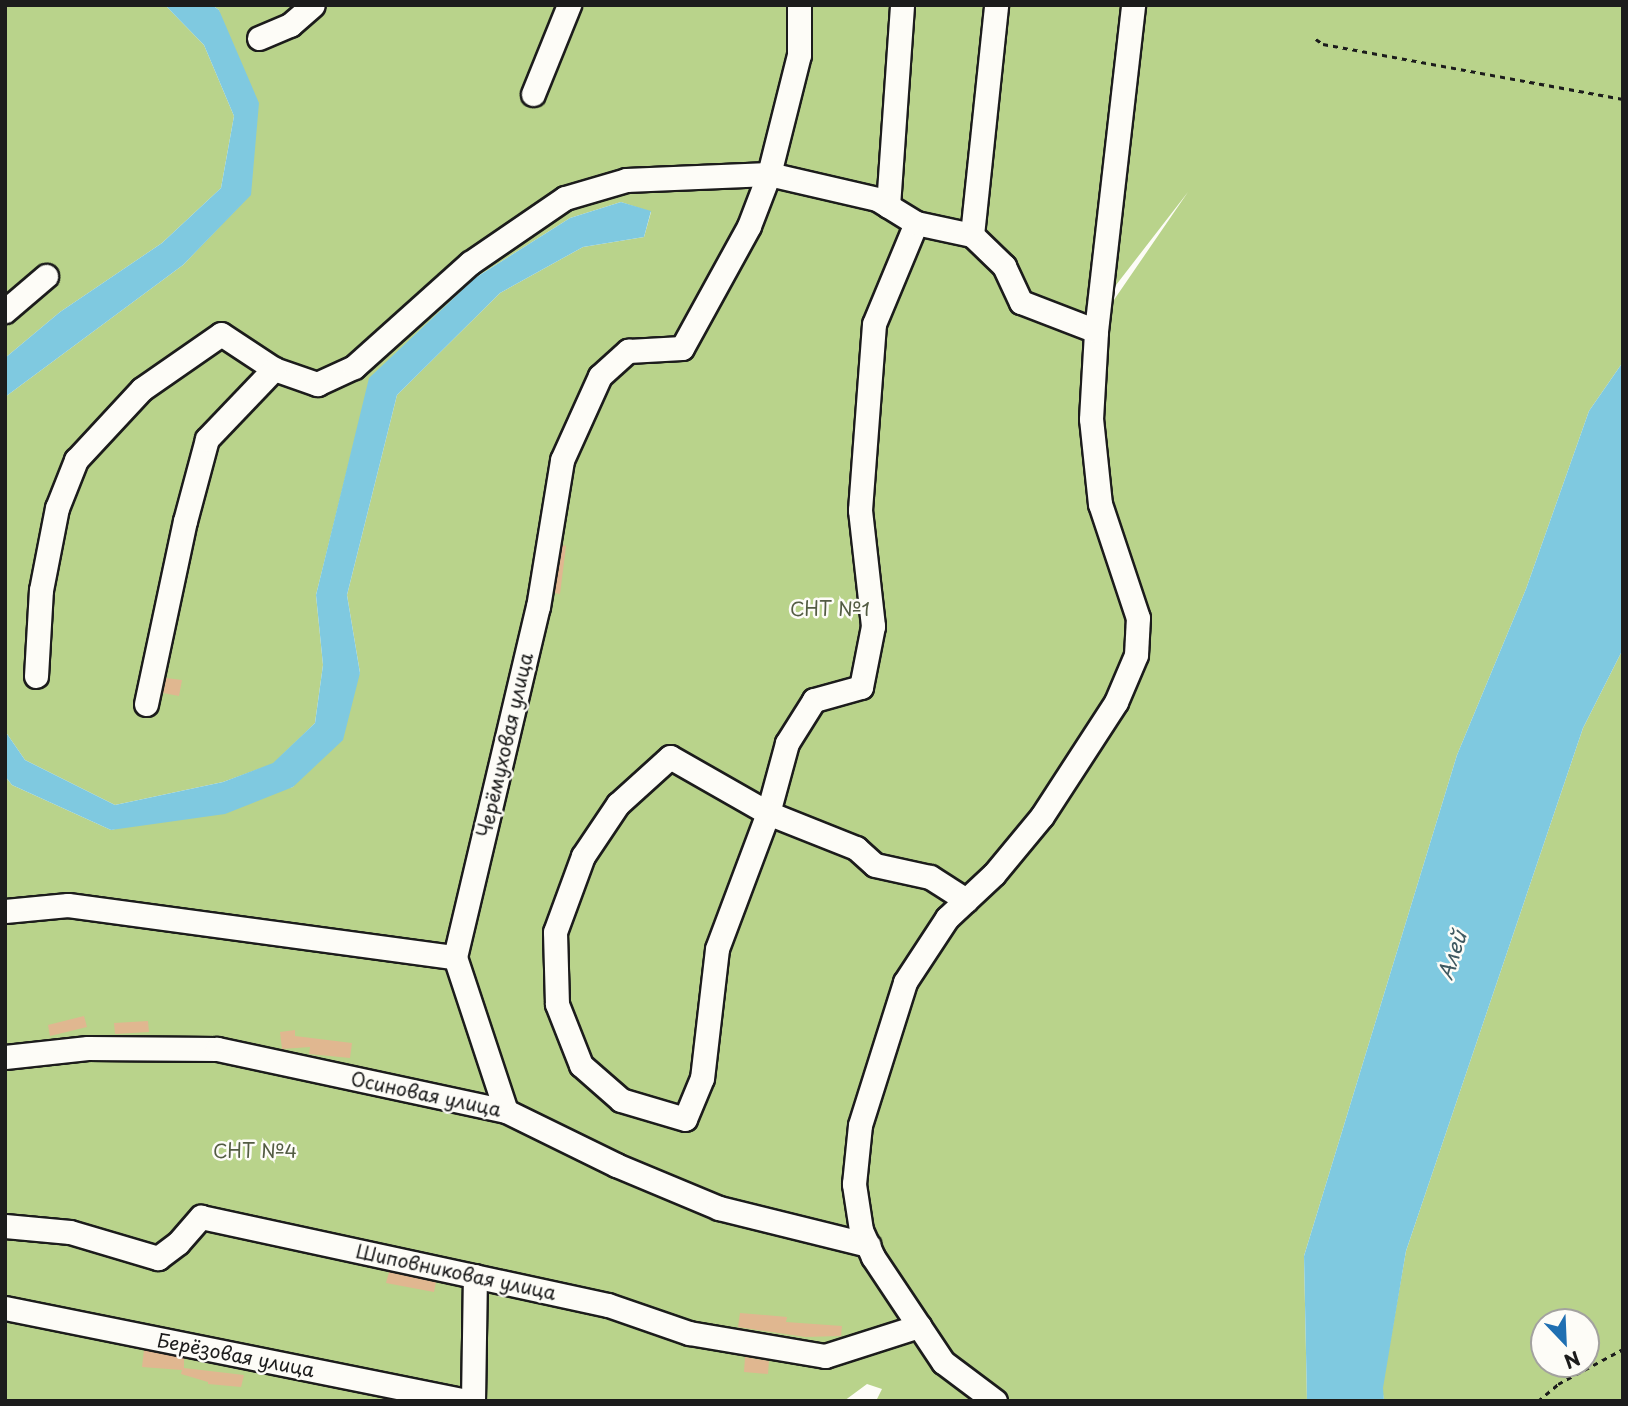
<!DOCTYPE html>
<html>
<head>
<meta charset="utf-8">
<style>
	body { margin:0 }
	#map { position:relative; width:1628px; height:1406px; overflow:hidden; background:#fdfcf7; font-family:"Playpen Sans",sans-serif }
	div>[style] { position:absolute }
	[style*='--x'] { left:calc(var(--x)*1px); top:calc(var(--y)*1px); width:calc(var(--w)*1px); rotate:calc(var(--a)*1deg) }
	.green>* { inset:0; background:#b9d38b }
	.water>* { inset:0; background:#7fc9e0 }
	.building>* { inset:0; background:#e0b790 }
	.path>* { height:2.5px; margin-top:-1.25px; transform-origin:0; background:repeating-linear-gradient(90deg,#1c1c1c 0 5px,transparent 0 10px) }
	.roads { filter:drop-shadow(2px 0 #1c1c1c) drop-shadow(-2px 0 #1c1c1c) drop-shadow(0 2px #1c1c1c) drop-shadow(0 -2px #1c1c1c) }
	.minor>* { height:23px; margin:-11.5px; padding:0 11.5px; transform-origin:11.5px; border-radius:11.5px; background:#fdfcf7 }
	span { translate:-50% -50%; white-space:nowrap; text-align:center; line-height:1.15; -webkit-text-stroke:5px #fdfcf7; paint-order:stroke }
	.park-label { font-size:19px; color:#535c43 }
	.street-label { font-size:19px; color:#1c1c1c }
	.water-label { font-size:21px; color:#3f5961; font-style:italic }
	.frame { position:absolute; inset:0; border:7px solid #1c1c1c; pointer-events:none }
	.north { position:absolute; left:1530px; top:1308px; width:70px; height:70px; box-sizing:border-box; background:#fdfcf7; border:2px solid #a3a29f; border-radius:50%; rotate:157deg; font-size:19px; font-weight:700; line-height:28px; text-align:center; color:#1c1c1c }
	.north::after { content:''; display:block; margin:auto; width:24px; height:32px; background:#1f6fb2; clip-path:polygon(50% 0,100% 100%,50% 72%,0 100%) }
</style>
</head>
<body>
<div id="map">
	<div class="green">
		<div style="clip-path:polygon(5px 5px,165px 5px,204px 45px,234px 116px,221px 188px,162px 243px,60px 312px,5px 358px)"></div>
		<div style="clip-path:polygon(evenodd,212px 5px,1623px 5px,1623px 362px,1589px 411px,1526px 589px,1457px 755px,1304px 1256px,1307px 1401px,876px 1401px,882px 1389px,867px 1384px,844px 1401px,5px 1401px,5px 776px,12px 785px,111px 830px,293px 787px,360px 673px,347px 595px,397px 395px,500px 293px,583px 247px,644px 237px,651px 212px,621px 202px,570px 218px,475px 278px,370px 378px,316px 595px,323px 665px,315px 723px,273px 764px,223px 782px,115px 805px,25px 760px,5px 731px,5px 397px,183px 265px,250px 195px,219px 10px,212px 5px,1188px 192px,1107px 310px,1099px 420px,1108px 500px,1141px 665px,1088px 417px,1099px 307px,1188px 192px)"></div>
		<div style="clip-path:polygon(evenodd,1623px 649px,1623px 1401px,1384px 1401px,1382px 1388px,1406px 1251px,1583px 728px,1623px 649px,1544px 1322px,1586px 1322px,1586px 1364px,1544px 1364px,1544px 1322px)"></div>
	</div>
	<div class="water">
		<div style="clip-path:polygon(165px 5px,212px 5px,219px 10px,259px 103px,251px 195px,183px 265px,5px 397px,5px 358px,60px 312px,162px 243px,221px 188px,234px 116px,204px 45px)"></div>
		<div style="clip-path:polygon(621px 202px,651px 211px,644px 237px,583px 247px,500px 293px,397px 395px,347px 595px,360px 673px,343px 740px,293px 787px,225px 814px,111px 830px,12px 785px,5px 776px,5px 731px,25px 760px,115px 805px,223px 782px,273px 763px,315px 723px,323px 665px,316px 595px,369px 378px,475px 278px,570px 218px)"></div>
		<div style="clip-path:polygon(1623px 362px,1623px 649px,1583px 728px,1406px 1251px,1383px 1388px,1384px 1401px,1307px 1401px,1304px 1256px,1457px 755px,1526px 589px,1589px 411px)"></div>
	</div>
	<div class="building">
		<div style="clip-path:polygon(562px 545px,566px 546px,560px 594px,554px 593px)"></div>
		<div style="clip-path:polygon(166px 678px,182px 680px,179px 696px,163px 693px)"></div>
		<div style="clip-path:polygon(84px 1016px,87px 1027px,50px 1036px,48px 1025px)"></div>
		<div style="clip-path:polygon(148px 1021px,149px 1032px,115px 1034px,114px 1023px)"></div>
		<div style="clip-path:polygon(295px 1030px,295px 1036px,352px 1043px,350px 1058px,309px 1054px,310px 1047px,282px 1049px,280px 1032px)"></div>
		<div style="clip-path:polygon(389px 1272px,436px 1282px,434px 1292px,386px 1283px)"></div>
		<div style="clip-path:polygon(740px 1313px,787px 1317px,786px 1322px,842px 1326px,841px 1336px,805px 1337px,738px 1327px)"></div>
		<div style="clip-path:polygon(144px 1350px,184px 1358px,184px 1368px,244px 1375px,241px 1387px,208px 1384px,208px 1382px,181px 1374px,182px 1370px,142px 1367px)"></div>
		<div style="clip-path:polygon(745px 1357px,769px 1361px,768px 1374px,744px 1372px)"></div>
	</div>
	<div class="path">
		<div style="--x:1316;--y:39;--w:9;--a:36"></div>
		<div style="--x:1323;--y:44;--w:305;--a:10.4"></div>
		<div style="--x:1538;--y:1401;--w:26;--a:-40"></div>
		<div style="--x:1558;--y:1384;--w:74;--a:-28.3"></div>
	</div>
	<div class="roads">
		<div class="minor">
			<div style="--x:259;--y:38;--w:34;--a:-23"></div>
			<div style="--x:290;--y:25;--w:30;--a:-41"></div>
			<div style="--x:533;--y:94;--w:96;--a:-68"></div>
			<div style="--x:888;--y:206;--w:201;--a:-86"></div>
			<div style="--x:916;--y:223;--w:109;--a:112.6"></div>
			<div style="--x:874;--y:324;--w:187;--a:94.3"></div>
			<div style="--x:860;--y:510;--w:117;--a:83.6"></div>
			<div style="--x:873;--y:626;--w:62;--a:101.1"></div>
			<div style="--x:861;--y:687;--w:49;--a:164.5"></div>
			<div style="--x:814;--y:700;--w:51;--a:122.1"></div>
			<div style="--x:787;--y:743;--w:73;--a:105.2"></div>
			<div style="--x:768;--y:813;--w:145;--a:110.6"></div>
			<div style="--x:717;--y:949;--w:130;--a:96.6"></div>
			<div style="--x:702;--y:1078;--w:44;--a:112.5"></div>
			<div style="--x:685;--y:1119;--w:67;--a:-163.5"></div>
			<div style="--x:621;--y:1100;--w:53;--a:-138.8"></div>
			<div style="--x:581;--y:1065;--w:66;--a:-111.5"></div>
			<div style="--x:557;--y:1004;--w:72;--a:-91.6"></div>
			<div style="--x:555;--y:932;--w:81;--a:-69.8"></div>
			<div style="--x:583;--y:856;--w:63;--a:-56.1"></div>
			<div style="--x:618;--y:804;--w:70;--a:-42.1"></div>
			<div style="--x:670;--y:757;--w:113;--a:29.7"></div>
			<div style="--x:768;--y:813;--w:95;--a:21.7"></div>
			<div style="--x:856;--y:848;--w:25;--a:42"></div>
			<div style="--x:875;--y:865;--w:56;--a:12.3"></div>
			<div style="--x:930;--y:877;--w:43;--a:32.6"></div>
			<div style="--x:972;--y:235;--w:231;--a:-84"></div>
			<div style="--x:5;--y:311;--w:54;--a:-40.5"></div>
			<div style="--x:36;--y:676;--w:86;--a:-86.7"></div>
			<div style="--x:41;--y:590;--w:84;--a:-79"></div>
			<div style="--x:57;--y:508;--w:52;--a:-68.4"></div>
			<div style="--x:76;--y:460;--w:97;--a:-47.1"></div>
			<div style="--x:142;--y:389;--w:96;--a:-34.8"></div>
			<div style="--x:221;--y:334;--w:64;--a:33.4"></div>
			<div style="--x:274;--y:369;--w:46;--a:19.2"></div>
			<div style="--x:317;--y:384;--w:41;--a:-24.7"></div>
			<div style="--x:354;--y:367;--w:156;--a:-41.9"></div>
			<div style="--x:470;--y:263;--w:115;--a:-34.4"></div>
			<div style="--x:565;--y:198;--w:64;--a:-16.4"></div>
			<div style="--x:626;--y:180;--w:143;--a:-2.4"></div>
			<div style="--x:769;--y:174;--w:111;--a:13"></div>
			<div style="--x:877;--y:199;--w:46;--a:31.6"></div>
			<div style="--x:916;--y:223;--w:57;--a:12.1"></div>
			<div style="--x:972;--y:235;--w:45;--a:44.1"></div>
			<div style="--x:1004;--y:266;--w:40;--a:65"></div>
			<div style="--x:1021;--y:302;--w:80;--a:21.1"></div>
			<div style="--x:146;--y:704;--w:187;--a:-78"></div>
			<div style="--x:185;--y:521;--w:85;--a:-75"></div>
			<div style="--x:207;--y:439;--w:97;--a:-46.3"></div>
			<div style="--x:5;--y:911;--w:63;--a:-5.4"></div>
			<div style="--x:68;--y:905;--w:390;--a:7.7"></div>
			<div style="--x:455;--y:957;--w:360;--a:-76.7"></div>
			<div style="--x:538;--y:607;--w:149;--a:-80.7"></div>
			<div style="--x:562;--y:460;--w:92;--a:-65.7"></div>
			<div style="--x:600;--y:376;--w:38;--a:-42"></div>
			<div style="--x:628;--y:351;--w:54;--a:-3.2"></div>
			<div style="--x:682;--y:348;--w:139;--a:-61.2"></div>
			<div style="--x:749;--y:226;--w:56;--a:-69"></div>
			<div style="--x:769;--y:174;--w:123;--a:-75.9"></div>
			<div style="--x:799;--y:55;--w:50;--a:-90"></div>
			<div style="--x:455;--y:957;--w:162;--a:71.7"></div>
			<div style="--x:5;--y:1057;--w:83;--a:-6.2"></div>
			<div style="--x:88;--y:1048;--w:129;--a:0.4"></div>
			<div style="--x:217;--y:1049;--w:296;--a:12.1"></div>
			<div style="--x:506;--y:1111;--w:123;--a:26.1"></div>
			<div style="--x:616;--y:1165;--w:112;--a:22.7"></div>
			<div style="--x:719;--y:1208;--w:154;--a:13.9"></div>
			<div style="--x:5;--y:1226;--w:65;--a:5.3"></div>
			<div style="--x:70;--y:1232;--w:92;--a:16.5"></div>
			<div style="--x:158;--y:1258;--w:25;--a:-37"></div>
			<div style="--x:178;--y:1243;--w:35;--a:-49"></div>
			<div style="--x:201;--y:1217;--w:416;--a:12.2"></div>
			<div style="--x:608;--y:1305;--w:86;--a:19.1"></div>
			<div style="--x:689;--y:1333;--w:138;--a:9.6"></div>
			<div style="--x:825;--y:1356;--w:99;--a:-17.7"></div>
			<div style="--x:5;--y:1308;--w:471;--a:11.4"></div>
			<div style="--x:473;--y:1401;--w:125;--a:-89.1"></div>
			<div style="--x:995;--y:1401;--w:65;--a:-143.1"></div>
			<div style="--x:943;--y:1362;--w:126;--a:-123.7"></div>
			<div style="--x:873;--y:1257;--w:30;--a:-114"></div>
			<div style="--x:861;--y:1230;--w:47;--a:-98.7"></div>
			<div style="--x:854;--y:1184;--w:59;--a:-84.2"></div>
			<div style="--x:860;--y:1125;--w:150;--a:-72.5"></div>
			<div style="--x:905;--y:982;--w:77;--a:-56.7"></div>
			<div style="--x:947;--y:918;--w:64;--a:-43.1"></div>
			<div style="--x:994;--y:874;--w:75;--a:-50.4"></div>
			<div style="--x:1042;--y:816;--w:136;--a:-57"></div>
			<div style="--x:1116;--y:702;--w:51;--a:-66.9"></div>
			<div style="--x:1136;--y:655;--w:37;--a:-87"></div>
			<div style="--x:1138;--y:618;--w:120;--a:-108.4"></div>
			<div style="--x:1100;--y:504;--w:85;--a:-96"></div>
			<div style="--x:1091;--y:419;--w:88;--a:-86.7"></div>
			<div style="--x:1096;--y:331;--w:328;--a:-83.5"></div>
		</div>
	</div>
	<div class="park-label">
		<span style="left:830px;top:609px">СНТ №1</span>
		<span style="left:255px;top:1151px">СНТ №4</span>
	</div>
	<div class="street-label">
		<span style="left:505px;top:745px;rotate:-77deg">Черёмуховая улица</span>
		<span style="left:426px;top:1094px;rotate:12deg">Осиновая улица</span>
		<span style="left:456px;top:1272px;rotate:12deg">Шиповниковая улица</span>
		<span style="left:236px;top:1355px;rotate:11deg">Берёзовая улица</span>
	</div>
	<div class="water-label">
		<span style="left:1451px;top:955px;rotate:-72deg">Алей</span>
	</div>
	<div class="frame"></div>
	<div class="north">N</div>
</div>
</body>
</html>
